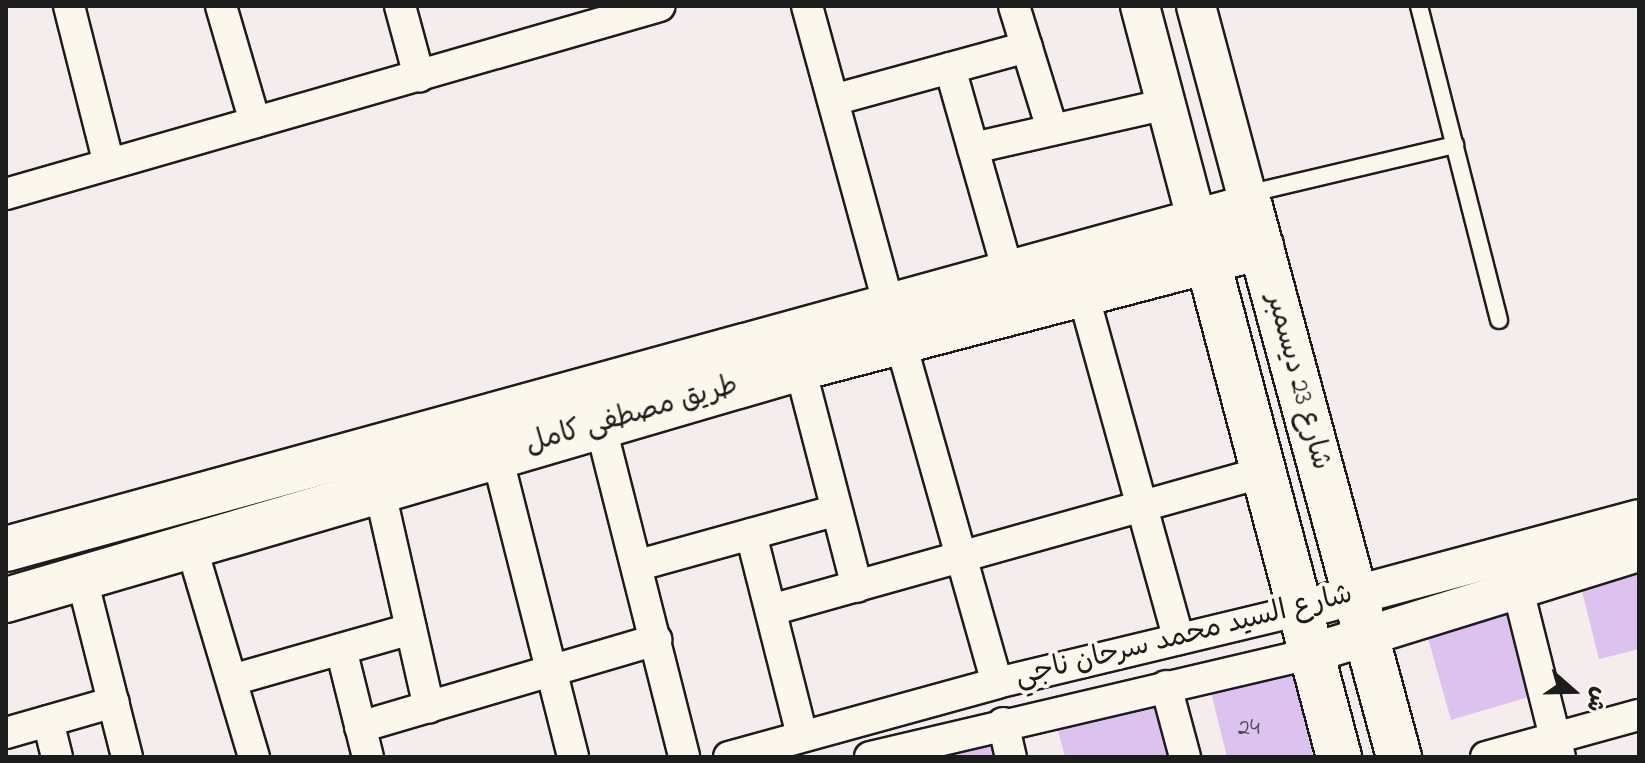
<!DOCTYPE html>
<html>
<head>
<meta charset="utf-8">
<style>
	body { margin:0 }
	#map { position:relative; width:1645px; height:763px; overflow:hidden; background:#f5eced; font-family:"Indie Flower","Playpen Sans Arabic",sans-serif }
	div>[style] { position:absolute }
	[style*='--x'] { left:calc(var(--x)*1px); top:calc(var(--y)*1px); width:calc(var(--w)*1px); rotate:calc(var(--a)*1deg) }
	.building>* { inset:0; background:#ddc1ef }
	.roads { filter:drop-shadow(2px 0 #1c1c1c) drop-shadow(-2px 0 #1c1c1c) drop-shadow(0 2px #1c1c1c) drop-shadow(0 -2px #1c1c1c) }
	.service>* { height:16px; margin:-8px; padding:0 8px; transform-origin:8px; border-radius:8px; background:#fbf7ec }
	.minor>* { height:30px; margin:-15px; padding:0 15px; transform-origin:15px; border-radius:15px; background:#fbf7ec }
	.tertiary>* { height:38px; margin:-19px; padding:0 19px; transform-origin:19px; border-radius:19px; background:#fbf7ec }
	.primary>* { height:44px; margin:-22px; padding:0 22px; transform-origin:22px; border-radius:22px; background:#fbf7ec }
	span { translate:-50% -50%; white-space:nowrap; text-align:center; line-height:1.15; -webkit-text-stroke:8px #fbf7ec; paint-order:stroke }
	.number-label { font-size:24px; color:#4c4551 }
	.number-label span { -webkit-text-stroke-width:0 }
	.street-label { font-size:28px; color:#1c1c1c }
	.frame { position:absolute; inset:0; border:8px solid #1c1c1c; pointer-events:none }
	.north { position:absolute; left:1533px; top:651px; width:80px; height:80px; -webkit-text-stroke:6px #fbf7ec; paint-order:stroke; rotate:110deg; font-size:22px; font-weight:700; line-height:32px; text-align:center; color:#1c1c1c }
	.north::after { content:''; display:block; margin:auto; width:28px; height:36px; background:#1c1c1c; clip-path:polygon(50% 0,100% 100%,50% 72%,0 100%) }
</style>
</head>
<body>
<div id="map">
	<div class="building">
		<div style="clip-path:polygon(1639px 560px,1639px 649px,1599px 659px,1578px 575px)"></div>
		<div style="clip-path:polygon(1505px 600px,1532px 696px,1451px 720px,1424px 624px)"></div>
		<div style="clip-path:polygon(1289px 659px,1313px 756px,1227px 757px,1208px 680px)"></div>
		<div style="clip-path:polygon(1152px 701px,1167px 757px,1065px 757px,1057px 727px)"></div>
		<div style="clip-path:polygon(993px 745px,996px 757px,951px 757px,951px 756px)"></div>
	</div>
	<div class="roads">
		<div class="service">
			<div style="--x:1419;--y:6;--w:324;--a:75.7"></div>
			<div style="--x:1247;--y:194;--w:214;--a:-13.3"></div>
		</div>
		<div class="minor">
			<div style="--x:69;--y:6;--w:163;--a:75.8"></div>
			<div style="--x:221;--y:6;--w:121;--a:73.7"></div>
			<div style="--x:400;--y:6;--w:73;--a:74.8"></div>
			<div style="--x:807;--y:6;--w:308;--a:74.7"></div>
			<div style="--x:1014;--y:6;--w:129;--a:72.8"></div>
			<div style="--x:950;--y:68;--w:211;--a:74.1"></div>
			<div style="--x:833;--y:100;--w:201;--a:-15.3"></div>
			<div style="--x:973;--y:148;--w:198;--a:-12.8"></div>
			<div style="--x:6;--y:194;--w:680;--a:-16.04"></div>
			<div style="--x:1083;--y:294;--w:358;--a:74.5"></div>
			<div style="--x:901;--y:344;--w:352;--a:74.2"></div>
			<div style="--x:800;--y:368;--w:226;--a:75.4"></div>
			<div style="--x:600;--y:424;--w:343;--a:75.8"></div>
			<div style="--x:497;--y:456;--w:310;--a:75.8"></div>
			<div style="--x:380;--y:492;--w:221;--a:77.2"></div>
			<div style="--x:751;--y:534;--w:208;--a:75.8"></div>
			<div style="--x:192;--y:549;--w:217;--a:73.4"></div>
			<div style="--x:639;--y:565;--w:205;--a:-15.5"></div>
			<div style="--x:82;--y:579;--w:184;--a:75.8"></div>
			<div style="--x:1517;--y:586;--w:176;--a:75.9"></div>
			<div style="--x:771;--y:610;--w:512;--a:-15.64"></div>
			<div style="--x:341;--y:649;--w:111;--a:76"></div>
			<div style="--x:232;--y:680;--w:186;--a:-15.9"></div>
			<div style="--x:1166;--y:686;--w:73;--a:75"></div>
			<div style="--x:48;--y:721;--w:37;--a:76"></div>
			<div style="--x:1003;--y:723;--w:35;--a:77"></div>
			<div style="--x:360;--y:727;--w:309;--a:-16.4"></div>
			<div style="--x:6;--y:733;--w:112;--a:-16"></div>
			<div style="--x:729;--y:757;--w:278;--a:-15.4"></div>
			<div style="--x:997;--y:683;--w:312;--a:-13.5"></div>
			<div style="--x:870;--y:757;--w:454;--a:-13.2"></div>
			<div style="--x:1486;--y:757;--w:159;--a:-15.4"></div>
		</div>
		<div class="tertiary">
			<div style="--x:1140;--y:6;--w:223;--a:75.2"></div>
			<div style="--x:1196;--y:6;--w:208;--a:75"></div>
			<div style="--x:1300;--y:610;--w:351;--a:-15"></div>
			<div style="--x:1312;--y:653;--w:342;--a:-17.2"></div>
		</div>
		<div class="primary">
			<div style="--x:1200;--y:232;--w:543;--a:75.17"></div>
			<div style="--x:6;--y:549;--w:1290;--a:-15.37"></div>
			<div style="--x:1250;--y:207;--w:570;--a:74.84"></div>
			<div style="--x:6;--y:600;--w:827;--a:-16.29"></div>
			<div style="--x:800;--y:368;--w:477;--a:-14.7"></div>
		</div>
	</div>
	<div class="number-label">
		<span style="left:1249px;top:729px">24</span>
	</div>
	<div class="street-label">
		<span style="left:1297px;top:382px;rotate:75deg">شارع 23 ديسمبر</span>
		<span style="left:632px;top:416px;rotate:-16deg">طريق مصطفى كامل</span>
		<span style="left:1184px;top:637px;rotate:-14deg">شارع السيد محمد سرحان ناجي</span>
	</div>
	<div class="frame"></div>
	<div class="north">ش</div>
</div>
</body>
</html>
